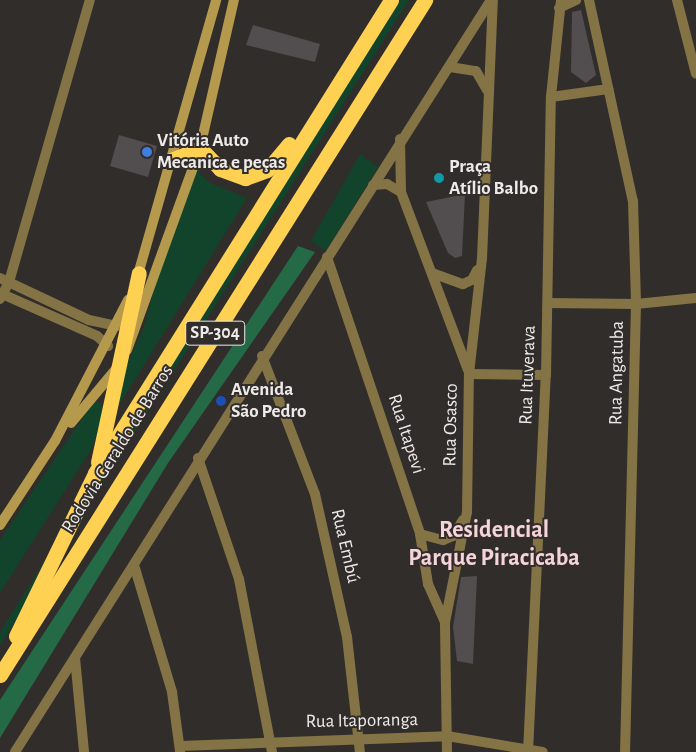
<!DOCTYPE html>
<html>
<head>
<meta charset="utf-8">
<style>
	body { margin:0 }
	#map { position:relative; width:696px; height:752px; overflow:hidden; background:#312d2b; font-family:"Alegreya Sans",sans-serif }
	div>[style] { position:absolute }
	[style*='--x'] { left:calc(var(--x)*1px); top:calc(var(--y)*1px); width:calc(var(--w)*1px); rotate:calc(var(--a)*1deg) }
	.green>* { inset:0; background:#12442b }
	.forest>* { inset:0; background:#256a47 }
	.building>* { inset:0; background:#524d4f }
	.street>* { height:10px; margin:-5px; padding:0 5px; transform-origin:5px; border-radius:5px; background:#847345 }
	.secondary>* { height:10px; margin:-5px; padding:0 5px; transform-origin:5px; border-radius:5px; background:#b5994d }
	.highway>* { height:15px; margin:-7.5px; padding:0 7.5px; transform-origin:7.5px; border-radius:7.5px; background:#fed152 }
	.dots>* { width:14px; height:14px; translate:-50% -50%; box-sizing:border-box; border:2px solid #312d2b; border-radius:50% }
	span { translate:-50% -50%; white-space:nowrap; text-align:center; line-height:1.15; -webkit-text-stroke:4px #312d2b; paint-order:stroke }
	.shield-label span { padding:1px 4px; background:#312d2b; border:1px solid; border-radius:4px; -webkit-text-stroke-width:0 }
	.shield-label { font-size:18px; color:#edeae9; font-weight:700 }
	.poi-label { font-size:19px; color:#edeae9; font-weight:700 }
	.left { translate:0 -50%; text-align:left }
	.street-label { font-size:19px; color:#edeae9 }
	.district-label { font-size:24px; color:#f7d4d9; font-weight:700 }
</style>
</head>
<body>
<div id="map">
	<div class="green">
		<div style="clip-path:polygon(400px 0,409px 0,0 645px,0 632px)"></div>
		<div style="clip-path:polygon(360px 154px,378px 167px,326px 251px,311px 241px)"></div>
		<div style="clip-path:polygon(196px 170px,210px 183px,247px 198px,118px 407px,123px 373px,144px 327px,161px 263px)"></div>
		<div style="clip-path:polygon(94px 401px,101px 403px,103px 414px,92px 448px,0 593px,0 540px)"></div>
	</div>
	<div class="forest">
		<div style="clip-path:polygon(298px 246px,315px 252px,168px 463px,0 738px,0 700px)"></div>
	</div>
	<div class="building">
		<div style="clip-path:polygon(581px 10px,596px 75px,586px 83px,571px 72px,572px 12px)"></div>
		<div style="clip-path:polygon(253px 25px,320px 44px,315px 62px,246px 45px)"></div>
		<div style="clip-path:polygon(119px 135px,157px 146px,148px 177px,110px 166px)"></div>
		<div style="clip-path:polygon(465px 194px,462px 256px,455px 258px,448px 253px,426px 202px)"></div>
		<div style="clip-path:polygon(477px 576px,473px 664px,457px 661px,453px 627px,461px 577px)"></div>
	</div>
	<div class="street">
		<div style="--x:589;--y:0;--w:206;--a:77.7"></div>
		<div style="--x:633;--y:201;--w:103;--a:88.3"></div>
		<div style="--x:636;--y:304;--w:448;--a:91.4"></div>
		<div style="--x:677;--y:0;--w:76;--a:75.6"></div>
		<div style="--x:559;--y:8;--w:19;--a:-25"></div>
		<div style="--x:450;--y:67;--w:26;--a:9"></div>
		<div style="--x:476;--y:71;--w:22;--a:60"></div>
		<div style="--x:551;--y:97;--w:58;--a:-8"></div>
		<div style="--x:400;--y:139;--w:53;--a:88.9"></div>
		<div style="--x:401;--y:192;--w:190;--a:69.4"></div>
		<div style="--x:373;--y:185;--w:14;--a:-4"></div>
		<div style="--x:387;--y:184;--w:16;--a:30"></div>
		<div style="--x:327;--y:257;--w:292;--a:71.4"></div>
		<div style="--x:420;--y:534;--w:51;--a:80.9"></div>
		<div style="--x:428;--y:584;--w:42;--a:65.9"></div>
		<div style="--x:432;--y:273;--w:33;--a:20"></div>
		<div style="--x:463;--y:284;--w:10;--a:-24"></div>
		<div style="--x:472;--y:280;--w:11;--a:-63"></div>
		<div style="--x:0;--y:278;--w:98;--a:25.3"></div>
		<div style="--x:89;--y:320;--w:29;--a:12"></div>
		<div style="--x:0;--y:293;--w:106;--a:23.9"></div>
		<div style="--x:97;--y:336;--w:15;--a:42"></div>
		<div style="--x:0;--y:299;--w:19;--a:-62"></div>
		<div style="--x:9;--y:282;--w:293;--a:-74"></div>
		<div style="--x:548;--y:303;--w:88;--a:0.7"></div>
		<div style="--x:636;--y:304;--w:60;--a:-5.7"></div>
		<div style="--x:262;--y:356;--w:148;--a:69"></div>
		<div style="--x:315;--y:494;--w:147;--a:77.4"></div>
		<div style="--x:347;--y:637;--w:116;--a:83.6"></div>
		<div style="--x:469;--y:374;--w:77;--a:0.7"></div>
		<div style="--x:198;--y:458;--w:128;--a:71.3"></div>
		<div style="--x:239;--y:579;--w:176;--a:79.2"></div>
		<div style="--x:420;--y:534;--w:24;--a:15"></div>
		<div style="--x:443;--y:540;--w:11;--a:-22"></div>
		<div style="--x:453;--y:536;--w:19;--a:-58"></div>
		<div style="--x:134;--y:565;--w:133;--a:73.3"></div>
		<div style="--x:172;--y:692;--w:60;--a:82.3"></div>
		<div style="--x:75;--y:658;--w:94;--a:84.5"></div>
		<div style="--x:180;--y:746;--w:267;--a:-2.1"></div>
		<div style="--x:447;--y:736;--w:97;--a:9.5"></div>
		<div style="--x:15;--y:752;--w:890;--a:-57.67"></div>
		<div style="--x:447;--y:752;--w:130;--a:-90.9"></div>
		<div style="--x:445;--y:622;--w:112;--a:-78.7"></div>
		<div style="--x:467;--y:512;--w:138;--a:-89.2"></div>
		<div style="--x:469;--y:374;--w:116;--a:-83.6"></div>
		<div style="--x:482;--y:259;--w:259;--a:-87.6"></div>
		<div style="--x:528;--y:752;--w:377;--a:-87.3"></div>
		<div style="--x:546;--y:375;--w:278;--a:-89"></div>
		<div style="--x:551;--y:97;--w:98;--a:-84.1"></div>
	</div>
	<div class="secondary">
		<div style="--x:137;--y:278;--w:289;--a:-74.1"></div>
		<div style="--x:127;--y:350;--w:215;--a:-70.1"></div>
		<div style="--x:200;--y:148;--w:152;--a:-77.1"></div>
		<div style="--x:71;--y:423;--w:70;--a:-50.2"></div>
		<div style="--x:0;--y:525;--w:100;--a:-56.8"></div>
		<div style="--x:55;--y:441;--w:159;--a:-62.6"></div>
	</div>
	<div class="highway">
		<div style="--x:171;--y:160;--w:31;--a:-22"></div>
		<div style="--x:200;--y:148;--w:29;--a:46"></div>
		<div style="--x:220;--y:169;--w:27;--a:20"></div>
		<div style="--x:245;--y:178;--w:23;--a:-20"></div>
		<div style="--x:267;--y:170;--w:34;--a:-50"></div>
		<div style="--x:98;--y:462;--w:193;--a:-77.8"></div>
		<div style="--x:16;--y:636;--w:181;--a:-64.1"></div>
		<div style="--x:95;--y:473;--w:558;--a:-57.96"></div>
		<div style="--x:0;--y:675;--w:798;--a:-57.8"></div>
	</div>
	<div class="dots">
		<div style="left:147px;top:152px;background:#3f7fe0"></div>
		<div style="left:439px;top:178px;background:#0f9aa8"></div>
		<div style="left:221px;top:401px;background:#1a4fb4"></div>
	</div>
	<div class="shield-label">
		<span style="left:215px;top:333px">SP-304</span>
	</div>
	<div class="poi-label">
		<span class="left" style="left:157px;top:152px">Vitória Auto<br>Mecanica e peças</span>
		<span class="left" style="left:449px;top:178px">Praça<br>Atílio Balbo</span>
		<span class="left" style="left:231px;top:401px">Avenida<br>São Pedro</span>
	</div>
	<div class="street-label">
		<span style="left:617px;top:373px;rotate:-89deg">Rua Angatuba</span>
		<span style="left:528px;top:375px;rotate:-88deg">Rua Ituverava</span>
		<span style="left:451px;top:425px;rotate:-89deg">Rua Osasco</span>
		<span style="left:406px;top:434px;rotate:72deg">Rua Itapevi</span>
		<span style="left:118px;top:449px;rotate:-58deg">Rodovia Geraldo de Barros</span>
		<span style="left:345px;top:546px;rotate:77deg">Rua Embú</span>
		<span style="left:362px;top:721px;rotate:-1deg">Rua Itaporanga</span>
	</div>
	<div class="district-label">
		<span style="left:494px;top:545px">Residencial<br>Parque Piracicaba</span>
	</div>
</div>
</body>
</html>
